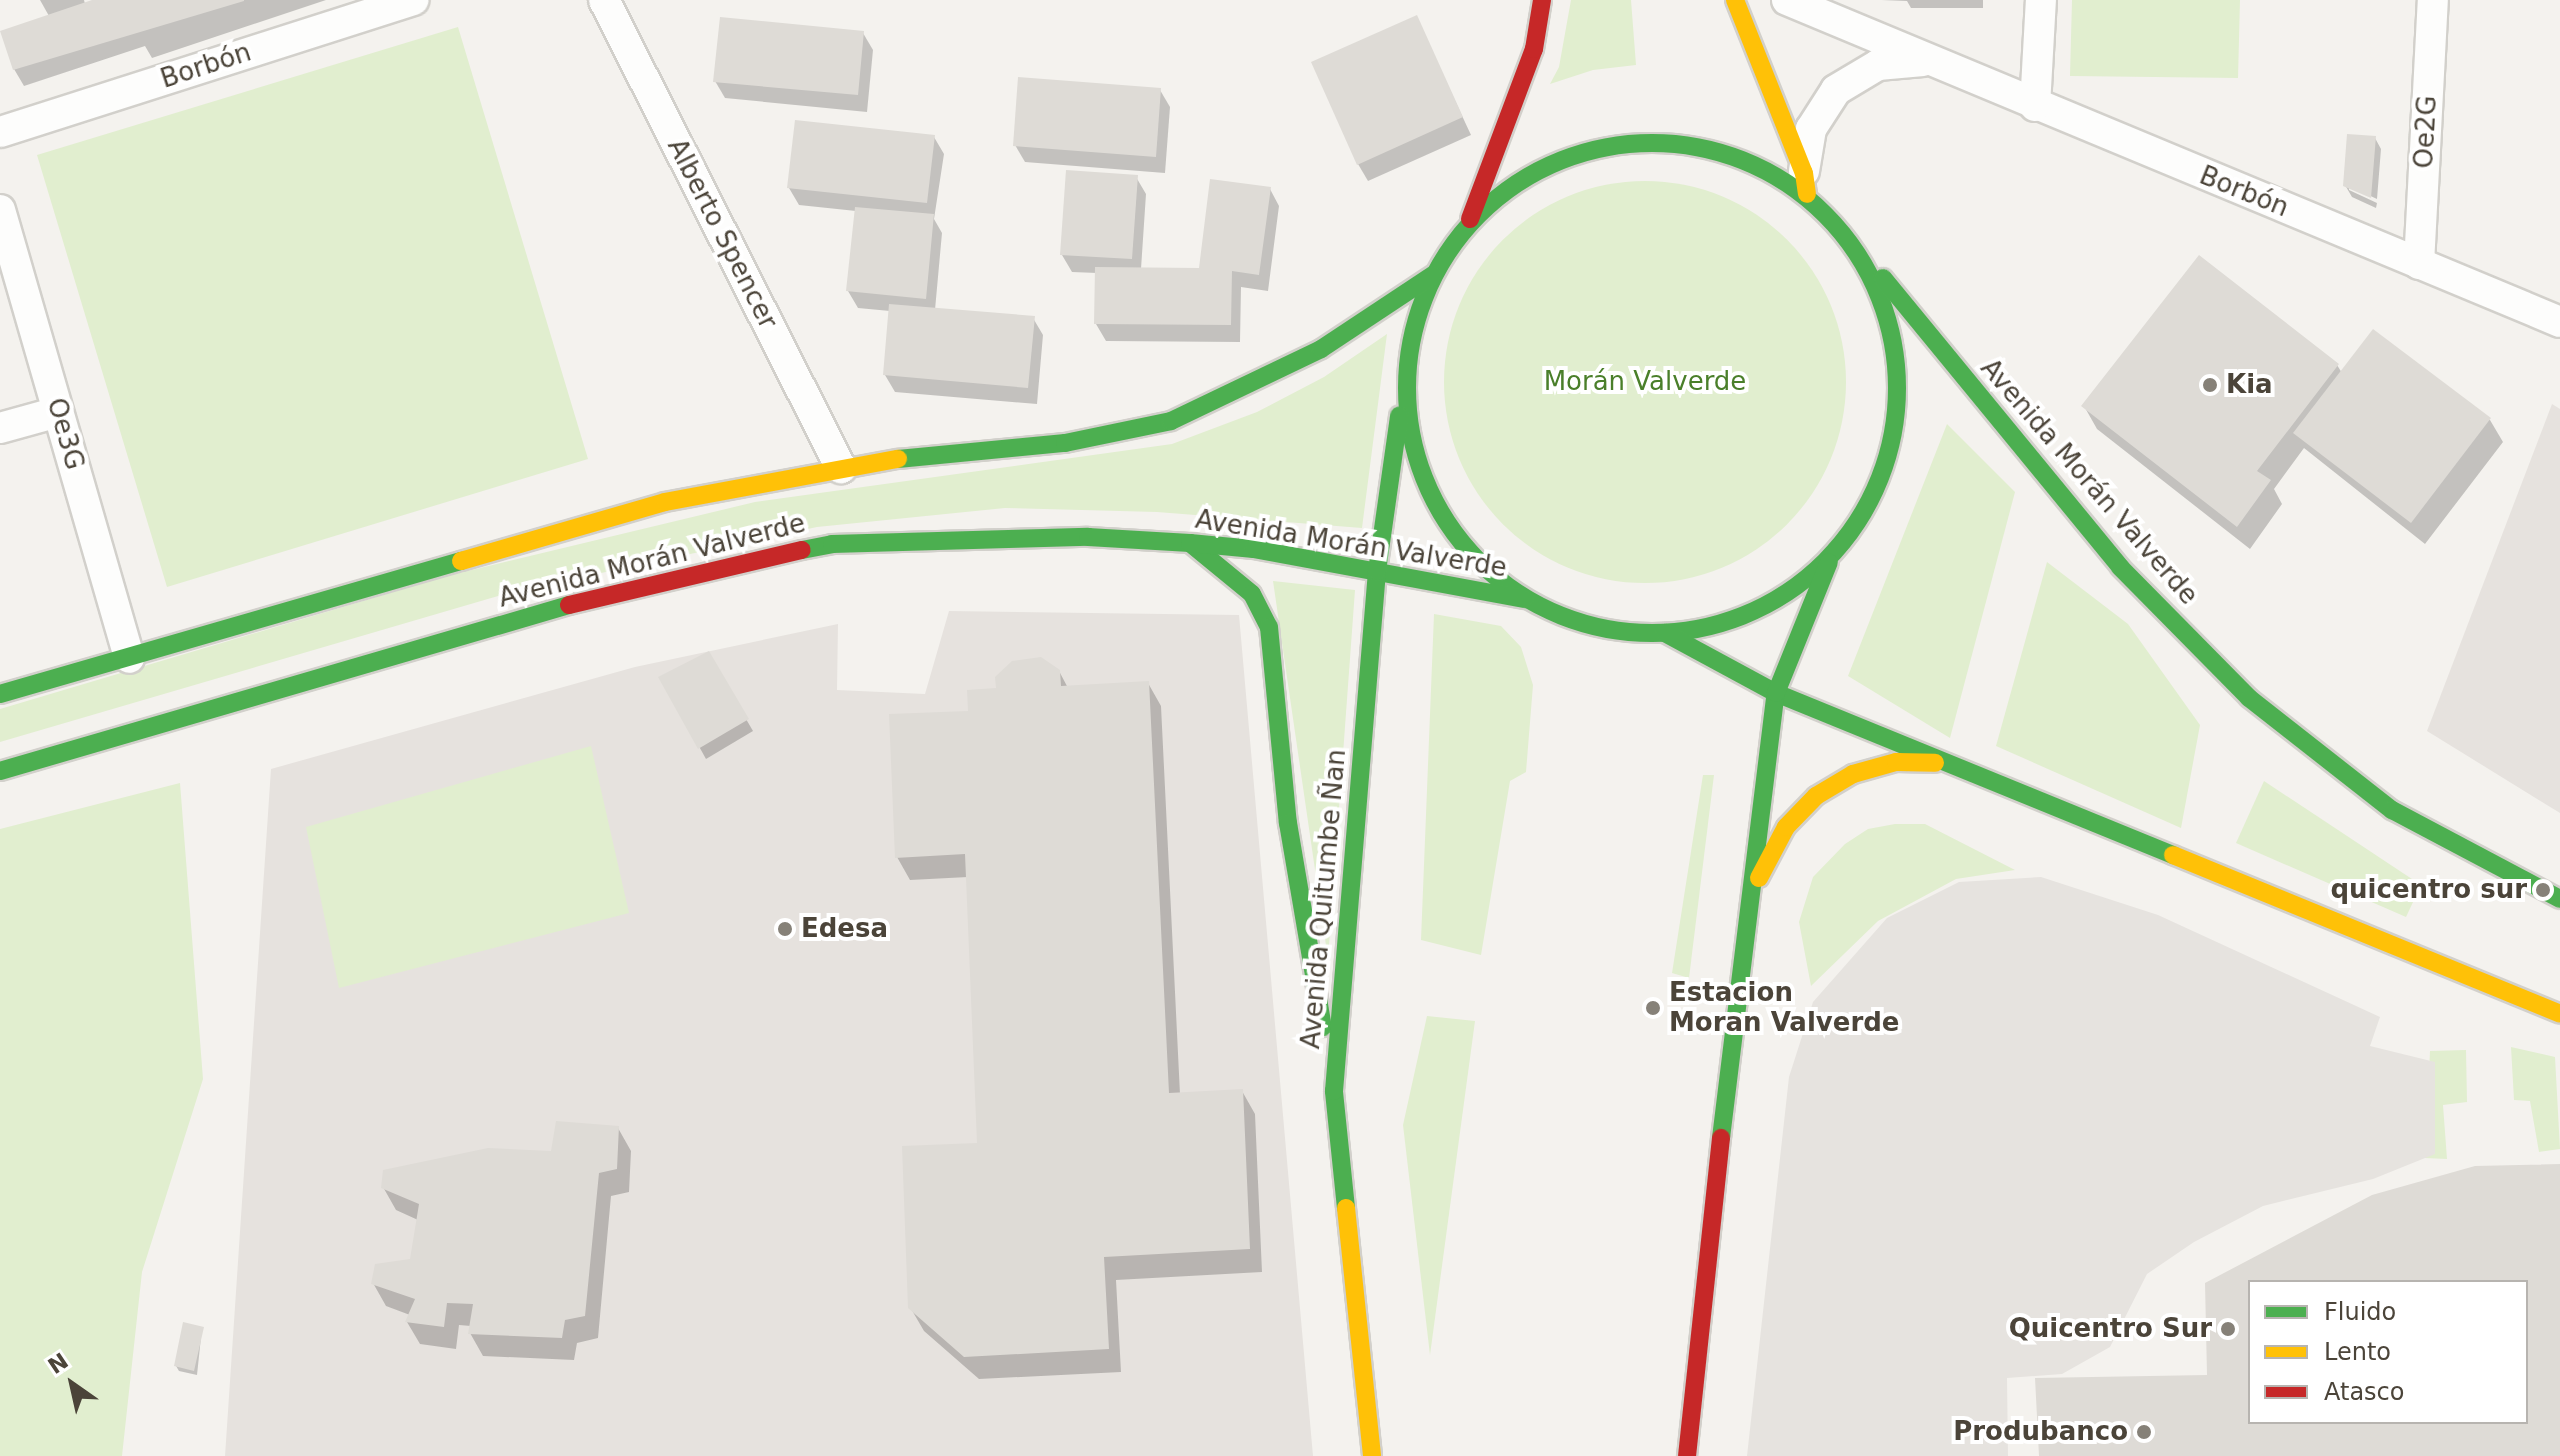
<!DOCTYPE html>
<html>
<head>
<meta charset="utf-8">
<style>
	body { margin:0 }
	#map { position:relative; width:2560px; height:1456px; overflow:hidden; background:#f4f2ee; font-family:"DejaVu Sans",sans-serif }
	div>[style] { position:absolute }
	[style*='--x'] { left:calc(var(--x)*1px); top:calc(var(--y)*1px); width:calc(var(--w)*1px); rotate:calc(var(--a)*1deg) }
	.industrial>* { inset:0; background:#e6e2de }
	.green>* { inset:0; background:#e1eecf }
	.round { border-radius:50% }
	.parking>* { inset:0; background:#e6e3df }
	.shadow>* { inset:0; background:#0003 }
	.building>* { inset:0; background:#dedbd6 }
	.roads { filter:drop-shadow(2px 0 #d2d0cb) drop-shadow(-2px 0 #d2d0cb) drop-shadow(0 2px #d2d0cb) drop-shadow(0 -2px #d2d0cb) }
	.street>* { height:30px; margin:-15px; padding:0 15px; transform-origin:15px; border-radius:15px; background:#fdfdfc }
	.fast>* { height:18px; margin:-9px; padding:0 9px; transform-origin:9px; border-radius:9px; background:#4caf50 }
	.fast>.ring { margin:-9px; padding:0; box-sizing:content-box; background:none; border:18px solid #4caf50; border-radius:50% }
	.slow>* { height:18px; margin:-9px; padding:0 9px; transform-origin:9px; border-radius:9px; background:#ffc107 }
	.jam>* { height:18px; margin:-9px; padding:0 9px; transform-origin:9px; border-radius:9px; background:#c62828 }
	.dots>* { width:22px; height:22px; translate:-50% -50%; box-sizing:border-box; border:4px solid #fff; border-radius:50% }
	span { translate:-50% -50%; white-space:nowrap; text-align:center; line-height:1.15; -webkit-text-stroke:8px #fff; paint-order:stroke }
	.street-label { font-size:26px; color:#4b4439 }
	.park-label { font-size:26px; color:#4a7f2a }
	.poi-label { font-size:26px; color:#4b4439; font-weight:700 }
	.left { translate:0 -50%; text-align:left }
	.right { translate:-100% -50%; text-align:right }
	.legend { position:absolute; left:2248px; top:1280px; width:280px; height:144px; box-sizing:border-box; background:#fff; border:2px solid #b7b4b0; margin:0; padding:10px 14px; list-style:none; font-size:24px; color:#4b4439 }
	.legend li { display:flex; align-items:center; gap:16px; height:40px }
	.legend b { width:40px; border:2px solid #b7b4b0 }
	.north { position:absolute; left:32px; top:1344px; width:80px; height:80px; -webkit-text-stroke:6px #fff; paint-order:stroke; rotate:326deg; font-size:22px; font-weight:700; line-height:32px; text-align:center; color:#4b4439 }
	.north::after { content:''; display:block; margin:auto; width:28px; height:36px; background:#4b4439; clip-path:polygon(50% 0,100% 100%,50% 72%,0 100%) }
</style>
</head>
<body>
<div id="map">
	<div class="industrial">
		<div style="clip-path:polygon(2552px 404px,2560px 409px,2560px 813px,2427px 731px)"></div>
		<div style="clip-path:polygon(949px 611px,1239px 615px,1313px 1456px,225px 1456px,271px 769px,635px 667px,838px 624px,837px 690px,925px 694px)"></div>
	</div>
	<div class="green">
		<div style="clip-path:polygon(1571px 0,1631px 0,1636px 65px,1593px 70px,1550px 84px,1559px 67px)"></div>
		<div style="clip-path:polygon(2072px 0,2240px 0,2238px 78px,2070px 76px)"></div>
		<div style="clip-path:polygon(458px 27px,588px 459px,167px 587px,37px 155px)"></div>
		<div class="round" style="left:1444px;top:181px;width:402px;height:402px"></div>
		<div style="clip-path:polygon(1387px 334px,1362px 528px,1157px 512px,1005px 508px,817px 527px,512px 592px,0 742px,0 709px,447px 576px,755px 502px,1172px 444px,1257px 412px,1324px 377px)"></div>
		<div style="clip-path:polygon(1947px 424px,2015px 492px,1950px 738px,1848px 676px)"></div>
		<div style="clip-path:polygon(2047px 562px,2128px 624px,2200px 725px,2181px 828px,1996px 746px)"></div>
		<div style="clip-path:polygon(1273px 581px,1355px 590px,1328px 959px)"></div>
		<div style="clip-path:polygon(1434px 614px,1501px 626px,1521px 647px,1533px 685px,1526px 772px,1510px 781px,1481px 955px,1421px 940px)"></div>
		<div style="clip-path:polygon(591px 746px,629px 913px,339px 988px,306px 827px)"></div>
		<div style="clip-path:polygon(1703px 775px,1714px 775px,1689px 978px,1672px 973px)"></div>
		<div style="clip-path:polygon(2264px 781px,2421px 885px,2406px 917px,2236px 843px)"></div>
		<div style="clip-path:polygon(180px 783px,203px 1079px,142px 1272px,122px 1456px,0 1456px,0 829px)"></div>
		<div style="clip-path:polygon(1895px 824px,1925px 824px,2015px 870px,1956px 879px,1878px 921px,1811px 986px,1799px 922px,1813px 877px,1845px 844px,1868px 829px)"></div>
		<div style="clip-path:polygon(1427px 1016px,1475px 1021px,1430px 1355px,1403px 1125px)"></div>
		<div style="clip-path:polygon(2511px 1047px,2555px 1057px,2560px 1149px,2539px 1152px,2530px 1101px,2514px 1100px)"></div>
		<div style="clip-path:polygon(2466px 1050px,2467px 1102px,2443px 1105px,2447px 1159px,2425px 1158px,2430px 1051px)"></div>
	</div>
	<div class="parking">
		<div style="clip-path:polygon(2041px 877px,2158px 915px,2380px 1017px,2370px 1046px,2435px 1062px,2435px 1154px,2373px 1179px,2263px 1206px,2194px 1242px,2147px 1274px,2110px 1347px,2062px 1374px,2007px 1378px,2008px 1456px,1747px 1456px,1789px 1077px,1813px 1002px,1887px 918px,1959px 882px)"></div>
	</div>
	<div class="shadow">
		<div style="clip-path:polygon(40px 0,84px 0,85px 4px,99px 0,326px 0,152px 58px,145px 46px,24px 86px,14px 69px,49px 16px)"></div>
		<div style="clip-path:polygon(1881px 0,1983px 0,1983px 8px,1911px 8px,1907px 1px)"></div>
		<div style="clip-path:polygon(1416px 17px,1471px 135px,1368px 181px,1358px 164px)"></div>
		<div style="clip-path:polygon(863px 33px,873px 50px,867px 112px,725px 98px,715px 81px)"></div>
		<div style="clip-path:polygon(1160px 90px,1170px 107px,1165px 173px,1025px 162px,1015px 145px)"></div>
		<div style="clip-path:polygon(934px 137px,944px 154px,934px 219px,942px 233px,935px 310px,1033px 318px,1043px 335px,1037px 404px,895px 392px,885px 375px,890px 311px,858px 308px,848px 291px,856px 211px,799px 205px,789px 188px)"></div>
		<div style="clip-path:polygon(2375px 138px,2381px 149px,2377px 199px,2349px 186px,2349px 190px,2377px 203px,2376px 208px,2352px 197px,2345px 185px)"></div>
		<div style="clip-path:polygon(1136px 177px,1146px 194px,1141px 269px,1200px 270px,1270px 189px,1279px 206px,1268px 291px,1241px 287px,1240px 342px,1106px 341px,1096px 324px,1097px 273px,1072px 272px,1062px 255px)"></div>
		<div style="clip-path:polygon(2337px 365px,2342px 373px,2490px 420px,2503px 442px,2425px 544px,2304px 448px,2274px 489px,2282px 504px,2250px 549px,2097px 429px,2084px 406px)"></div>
		<div style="clip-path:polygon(708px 654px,753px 731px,706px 759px,661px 678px)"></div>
		<div style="clip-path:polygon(1059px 671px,1068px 688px,1148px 683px,1161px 706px,1180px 1094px,1242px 1091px,1255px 1114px,1262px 1272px,1116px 1280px,1121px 1372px,979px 1379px,924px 1331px,910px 1307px,979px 1144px,968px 877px,910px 880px,897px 857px,970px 712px,998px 690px)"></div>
		<div style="clip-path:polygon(618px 1128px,631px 1151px,629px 1192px,611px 1196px,598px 1338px,577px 1343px,574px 1360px,483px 1356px,470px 1333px,471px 1326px,459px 1325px,456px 1349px,420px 1344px,407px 1322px,410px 1315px,386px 1306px,373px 1283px,412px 1261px,418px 1220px,396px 1210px,383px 1187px,552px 1153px)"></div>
		<div style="clip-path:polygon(202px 1328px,197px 1375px,179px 1371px,176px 1366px)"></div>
	</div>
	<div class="building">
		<div style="clip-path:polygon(92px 0,244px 0,244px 1px,13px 70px,0 31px)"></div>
		<div style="clip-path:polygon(1417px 15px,1463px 117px,1357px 165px,1311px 62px)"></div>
		<div style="clip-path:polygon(720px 17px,864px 31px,858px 95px,713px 82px)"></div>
		<div style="clip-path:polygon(1018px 77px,1161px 88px,1156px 157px,1013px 146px)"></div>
		<div style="clip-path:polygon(795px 120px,935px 135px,927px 203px,787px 188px)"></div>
		<div style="clip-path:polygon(2347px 134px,2376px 136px,2371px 198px,2343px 186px)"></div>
		<div style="clip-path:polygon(1066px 170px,1138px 175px,1132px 259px,1060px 255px)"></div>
		<div style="clip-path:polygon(1210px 179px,1271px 187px,1259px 275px,1232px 271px,1231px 325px,1094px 324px,1095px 267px,1199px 268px)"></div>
		<div style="clip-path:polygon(855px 207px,934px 214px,926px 299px,846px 291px)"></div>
		<div style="clip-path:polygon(2199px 255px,2339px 364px,2257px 471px,2271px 480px,2237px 527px,2081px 406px)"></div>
		<div style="clip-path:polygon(889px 304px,1035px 316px,1028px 388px,883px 375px)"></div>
		<div style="clip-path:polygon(2373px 329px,2491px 418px,2411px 523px,2293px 433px)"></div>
		<div style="clip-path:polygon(709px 651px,749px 719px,698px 749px,658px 677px)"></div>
		<div style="clip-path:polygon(1041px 657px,1060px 670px,1061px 686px,1149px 681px,1169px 1093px,1243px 1089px,1250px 1249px,1104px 1257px,1109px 1349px,964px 1357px,908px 1308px,902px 1146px,977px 1143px,965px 854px,895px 858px,889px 714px,968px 711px,967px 690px,996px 688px,995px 677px,1012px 661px)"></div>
		<div style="clip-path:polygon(556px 1121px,619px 1126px,617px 1169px,599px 1173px,585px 1316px,565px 1320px,562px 1338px,468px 1334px,473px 1304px,447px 1303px,444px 1327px,405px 1322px,415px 1299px,371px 1284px,375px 1264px,410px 1259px,419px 1204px,381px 1188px,383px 1170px,488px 1148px,551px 1151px)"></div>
		<div style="clip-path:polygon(evenodd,2560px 1164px,2560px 1456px,2039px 1456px,2035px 1378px,2207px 1375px,2205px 1283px,2372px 1195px,2475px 1166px,2560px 1164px,2250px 1282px,2526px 1282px,2526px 1422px,2250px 1422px,2250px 1282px)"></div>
		<div style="clip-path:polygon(183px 1322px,204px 1327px,194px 1371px,174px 1366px)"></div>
	</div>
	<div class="roads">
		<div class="street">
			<div style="--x:604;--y:0;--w:525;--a:63.14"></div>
			<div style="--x:1787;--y:0;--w:837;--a:22.61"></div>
			<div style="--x:2035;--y:106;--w:106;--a:-86.8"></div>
			<div style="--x:0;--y:132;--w:434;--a:-17.7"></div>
			<div style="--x:1804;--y:171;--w:43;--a:-80.5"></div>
			<div style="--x:1811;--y:129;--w:46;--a:-57.3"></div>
			<div style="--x:1836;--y:90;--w:49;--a:-30.8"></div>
			<div style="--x:1878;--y:65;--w:45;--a:-5.1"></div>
			<div style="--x:0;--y:210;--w:466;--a:73.9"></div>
			<div style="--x:2419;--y:264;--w:264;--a:-87"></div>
			<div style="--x:0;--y:428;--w:60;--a:-15.4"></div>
		</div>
		<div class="fast">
			<div class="ring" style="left:1407px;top:143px;width:472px;height:472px"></div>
			<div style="--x:1883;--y:278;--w:374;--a:50.6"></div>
			<div style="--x:2120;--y:567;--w:184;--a:45.4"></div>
			<div style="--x:2249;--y:698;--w:182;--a:38.1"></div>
			<div style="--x:2392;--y:810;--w:190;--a:27.9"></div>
			<div style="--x:898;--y:459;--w:168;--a:-5.5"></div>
			<div style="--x:1065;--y:443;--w:108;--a:-11.7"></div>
			<div style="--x:1171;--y:421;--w:166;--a:-25.6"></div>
			<div style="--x:1321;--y:349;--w:134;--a:-33.5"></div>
			<div style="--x:1190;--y:543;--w:80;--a:39.4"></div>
			<div style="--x:1252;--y:594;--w:37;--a:63"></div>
			<div style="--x:1269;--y:627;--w:197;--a:84.5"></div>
			<div style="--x:1288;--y:823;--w:207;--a:80.3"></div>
			<div style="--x:802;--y:550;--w:31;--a:-11"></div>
			<div style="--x:832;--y:544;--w:256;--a:-1.6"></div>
			<div style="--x:1088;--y:537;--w:102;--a:3.4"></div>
			<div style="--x:1190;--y:543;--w:64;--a:5.4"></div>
			<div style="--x:1254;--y:549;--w:275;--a:10.5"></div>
			<div style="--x:1665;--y:633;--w:126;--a:28.4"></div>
			<div style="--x:1776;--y:693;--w:429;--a:22.2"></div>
			<div style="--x:0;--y:694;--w:480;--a:-16.1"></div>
			<div style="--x:0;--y:771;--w:593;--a:-16.26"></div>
			<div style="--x:1721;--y:1138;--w:448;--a:-83"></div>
			<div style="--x:1776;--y:693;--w:141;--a:-68"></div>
			<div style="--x:1346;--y:1208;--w:118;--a:-95.9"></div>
			<div style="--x:1334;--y:1091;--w:522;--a:-85.27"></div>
			<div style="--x:1377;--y:571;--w:157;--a:-81.9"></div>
		</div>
		<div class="slow">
			<div style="--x:1735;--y:0;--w:186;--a:68.3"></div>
			<div style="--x:1804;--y:173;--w:21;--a:82"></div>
			<div style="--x:461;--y:561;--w:212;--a:-16.1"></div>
			<div style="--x:665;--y:502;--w:237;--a:-10.5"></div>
			<div style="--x:2173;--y:855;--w:418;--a:22.3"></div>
			<div style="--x:1759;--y:878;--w:58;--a:-62.1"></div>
			<div style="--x:1786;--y:827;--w:43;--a:-45.9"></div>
			<div style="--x:1816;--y:796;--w:43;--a:-30.7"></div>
			<div style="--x:1853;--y:774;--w:45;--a:-15.6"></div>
			<div style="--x:1896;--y:762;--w:39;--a:1"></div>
			<div style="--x:1346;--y:1208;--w:249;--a:84"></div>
		</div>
		<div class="jam">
			<div style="--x:1470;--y:219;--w:182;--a:-69.4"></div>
			<div style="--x:1534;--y:49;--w:50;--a:-80.7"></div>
			<div style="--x:569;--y:605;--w:239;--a:-13.3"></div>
			<div style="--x:1687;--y:1456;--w:320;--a:-83.9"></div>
		</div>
	</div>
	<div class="dots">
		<div style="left:2210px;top:385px;background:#868178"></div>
		<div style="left:2543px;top:890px;background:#868178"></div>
		<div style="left:785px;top:929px;background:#868178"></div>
		<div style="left:1653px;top:1008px;background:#868178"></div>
		<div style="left:2228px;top:1329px;background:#868178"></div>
		<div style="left:2144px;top:1432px;background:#868178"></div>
	</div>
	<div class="street-label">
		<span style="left:206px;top:66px;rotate:-18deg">Borbón</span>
		<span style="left:2426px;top:132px;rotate:-87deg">Oe2G</span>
		<span style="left:2244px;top:192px;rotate:22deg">Borbón</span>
		<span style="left:722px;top:234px;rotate:63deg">Alberto Spencer</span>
		<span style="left:65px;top:434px;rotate:74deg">Oe3G</span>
		<span style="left:2089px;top:482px;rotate:49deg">Avenida Morán Valverde</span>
		<span style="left:1351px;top:544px;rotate:9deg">Avenida Morán Valverde</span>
		<span style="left:652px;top:561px;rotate:-14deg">Avenida Morán Valverde</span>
		<span style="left:1324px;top:899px;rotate:-85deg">Avenida Quitumbe Ñan</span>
	</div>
	<div class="park-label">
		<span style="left:1645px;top:382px">Morán Valverde</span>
	</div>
	<div class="poi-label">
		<span class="left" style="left:2226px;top:385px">Kia</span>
		<span class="right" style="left:2527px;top:890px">quicentro sur</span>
		<span class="left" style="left:801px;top:929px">Edesa</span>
		<span class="left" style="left:1669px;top:1008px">Estacion<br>Moran Valverde</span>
		<span class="right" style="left:2212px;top:1329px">Quicentro Sur</span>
		<span class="right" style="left:2128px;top:1432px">Produbanco</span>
	</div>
	<ul class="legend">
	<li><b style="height:10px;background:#4caf50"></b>Fluido</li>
	<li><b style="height:10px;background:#ffc107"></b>Lento</li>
	<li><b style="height:10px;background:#c62828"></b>Atasco</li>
	</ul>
	<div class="north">N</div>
</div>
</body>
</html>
